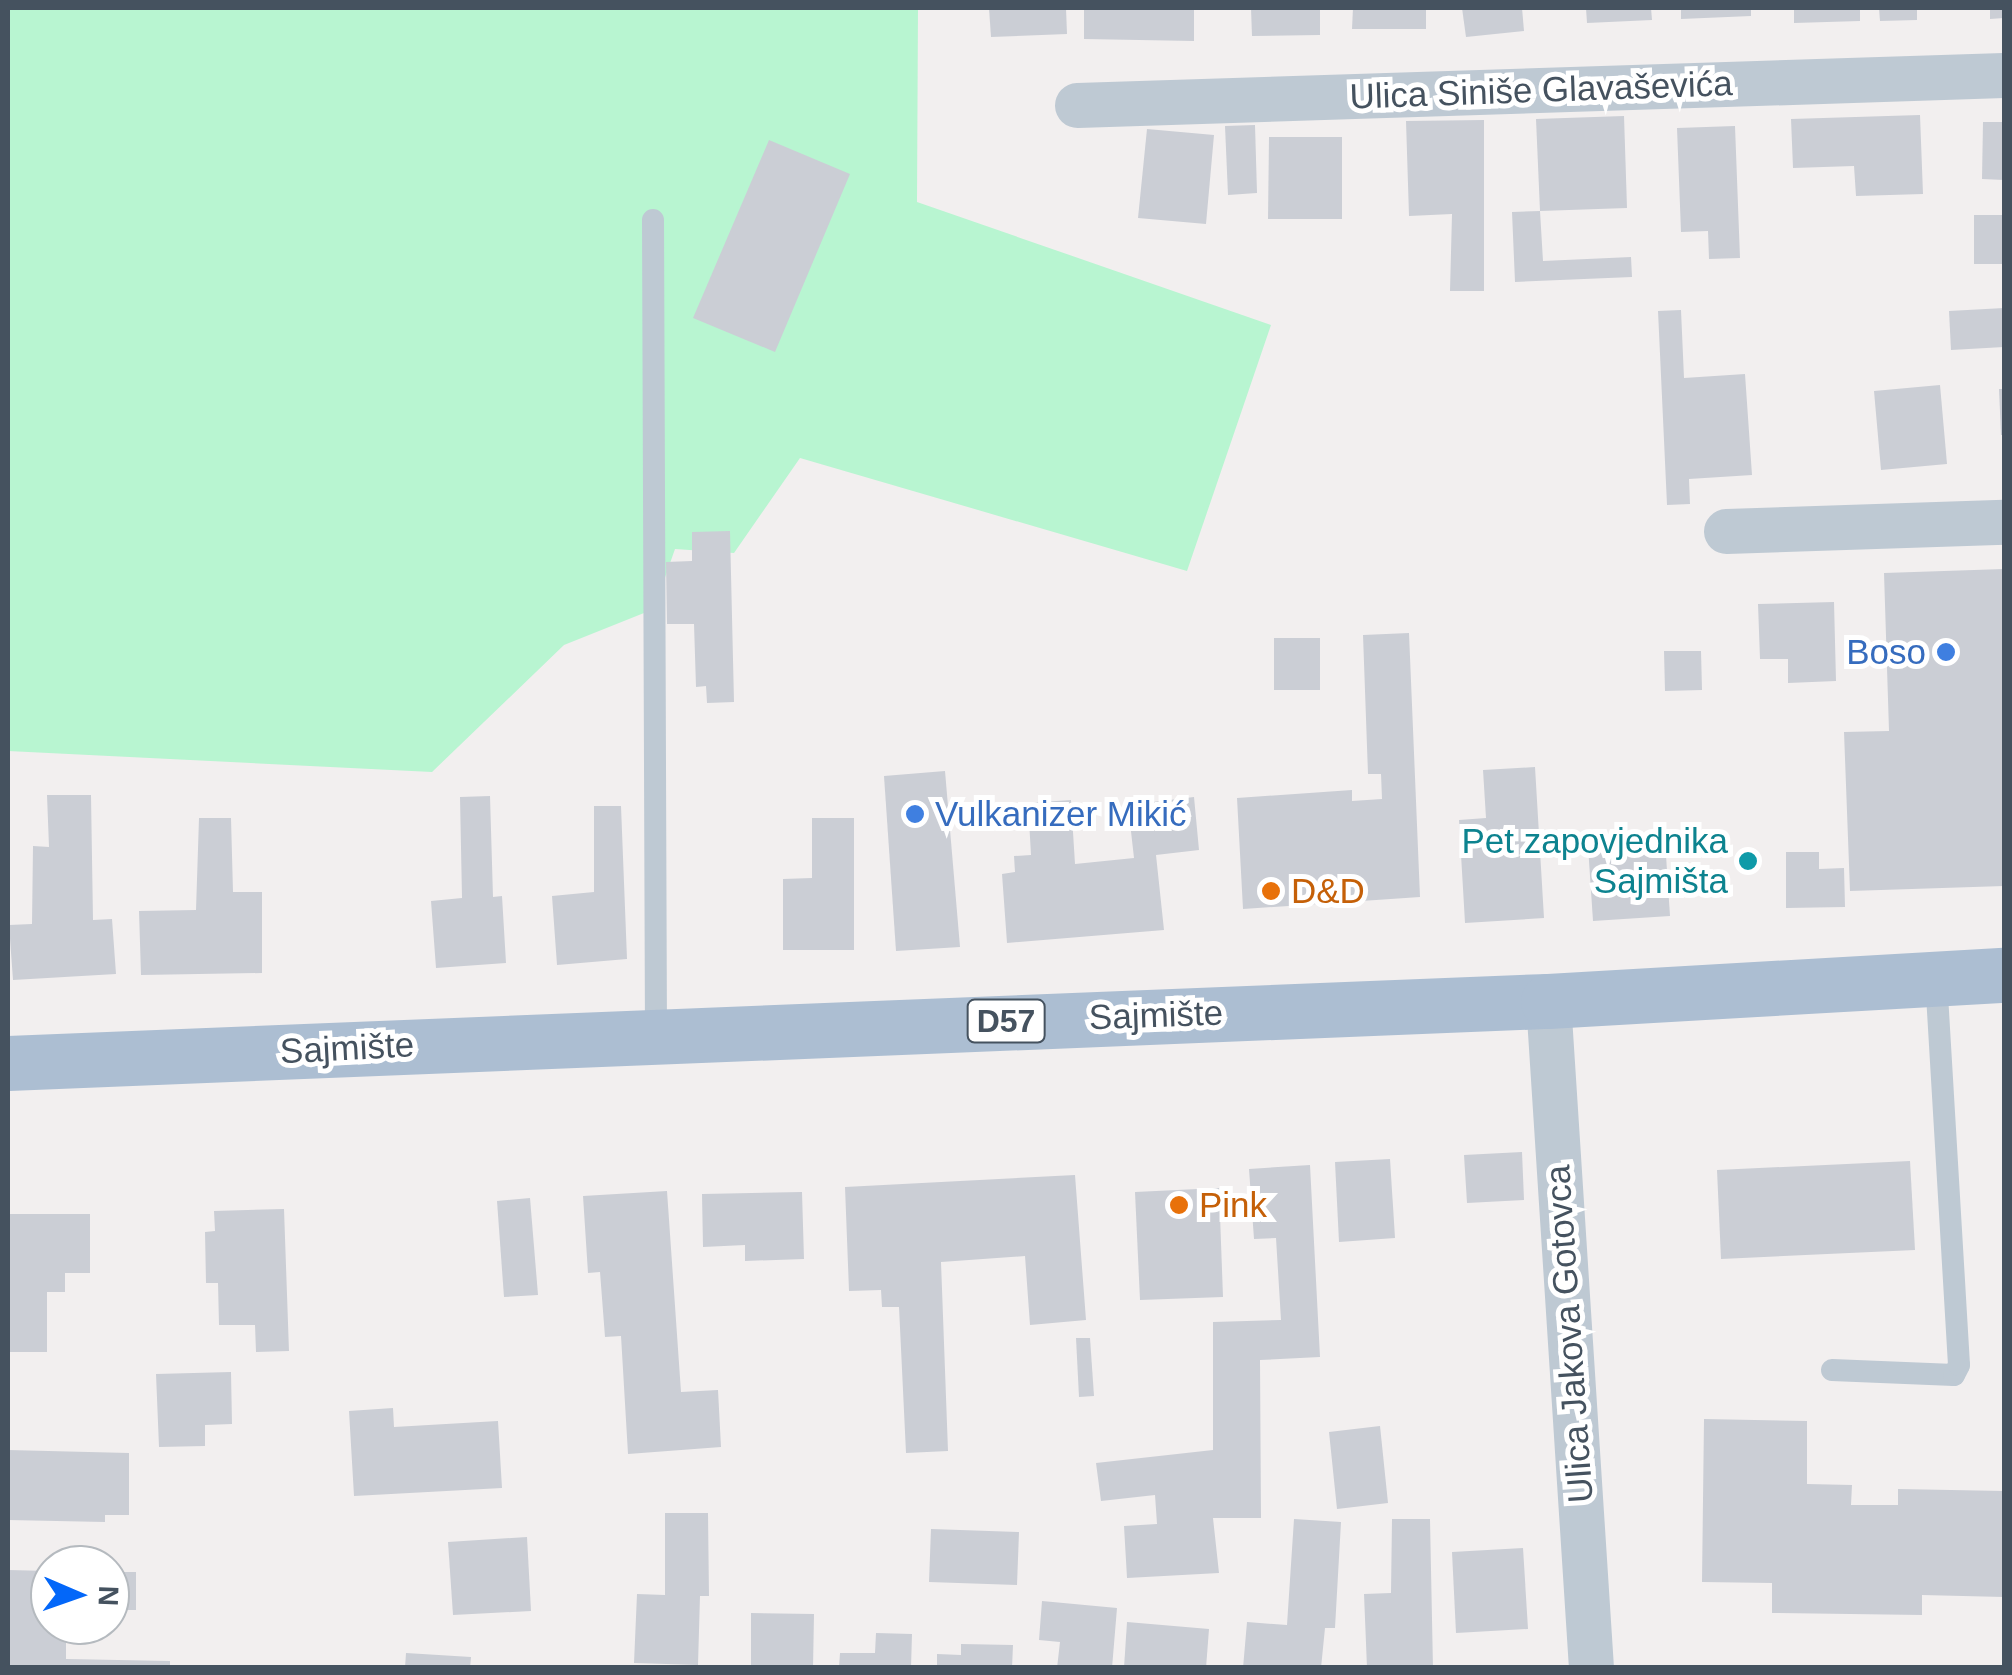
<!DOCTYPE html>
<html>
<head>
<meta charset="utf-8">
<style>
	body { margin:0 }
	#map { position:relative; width:2012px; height:1675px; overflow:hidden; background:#f2efef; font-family:Arial,sans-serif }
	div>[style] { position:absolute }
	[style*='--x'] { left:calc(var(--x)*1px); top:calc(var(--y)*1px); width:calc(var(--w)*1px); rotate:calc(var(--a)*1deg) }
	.green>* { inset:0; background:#b8f5d1 }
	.building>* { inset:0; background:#cbced5 }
	.lane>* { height:22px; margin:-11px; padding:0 11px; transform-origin:11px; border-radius:11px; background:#bec9d3 }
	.street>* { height:45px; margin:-22.5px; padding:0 22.5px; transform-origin:22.5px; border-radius:22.5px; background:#bec9d3 }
	.primary>* { height:55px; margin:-27.5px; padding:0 27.5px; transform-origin:27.5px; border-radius:27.5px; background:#acbed2 }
	.dots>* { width:28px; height:28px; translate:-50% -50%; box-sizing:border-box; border:5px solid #fff; border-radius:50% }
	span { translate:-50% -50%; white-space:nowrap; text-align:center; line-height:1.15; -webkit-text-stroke:10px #fff; paint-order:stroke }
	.shield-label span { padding:2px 8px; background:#fff; border:2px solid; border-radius:8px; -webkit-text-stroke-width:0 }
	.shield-label { font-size:32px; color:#45525f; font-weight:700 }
	.street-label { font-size:35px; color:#45525f }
	.shop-label { font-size:35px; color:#366cbe }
	.right { translate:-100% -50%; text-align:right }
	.left { translate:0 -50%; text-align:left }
	.culture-label { font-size:35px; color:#0d838f }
	.food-label { font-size:35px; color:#c56008 }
	.frame { position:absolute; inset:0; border:10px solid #45525f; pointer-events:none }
	.north { position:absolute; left:30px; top:1545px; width:100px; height:100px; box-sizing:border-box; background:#fff; border:2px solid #b5babf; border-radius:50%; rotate:92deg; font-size:28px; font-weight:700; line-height:40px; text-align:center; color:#45525f }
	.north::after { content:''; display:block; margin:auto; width:35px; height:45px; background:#0367f9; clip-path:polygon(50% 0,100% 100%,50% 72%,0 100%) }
</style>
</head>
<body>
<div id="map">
	<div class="green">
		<div style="clip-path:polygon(8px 8px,918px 8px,917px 202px,1271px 325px,1187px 571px,800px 458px,734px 553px,675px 549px,654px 609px,564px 645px,432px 772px,8px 751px)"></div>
	</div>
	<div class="building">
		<div style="clip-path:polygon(989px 8px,1066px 8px,1067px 34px,991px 37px)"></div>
		<div style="clip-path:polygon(1084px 8px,1194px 8px,1194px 41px,1084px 39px)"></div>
		<div style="clip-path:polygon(1251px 8px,1320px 8px,1320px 35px,1252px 36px)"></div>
		<div style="clip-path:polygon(1353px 8px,1426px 8px,1426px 29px,1352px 29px)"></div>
		<div style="clip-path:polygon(1462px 8px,1522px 8px,1524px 31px,1466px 37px)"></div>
		<div style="clip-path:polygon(1586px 8px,1651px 8px,1652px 20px,1587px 23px)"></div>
		<div style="clip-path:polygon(1681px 8px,1751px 8px,1751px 16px,1681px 19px)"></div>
		<div style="clip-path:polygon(1794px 8px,1860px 8px,1860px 21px,1794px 23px)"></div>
		<div style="clip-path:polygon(1879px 8px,1917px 8px,1917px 20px,1880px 21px)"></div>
		<div style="clip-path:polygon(1990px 8px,2004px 8px,2004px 18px,1990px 19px)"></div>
		<div style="clip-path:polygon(1920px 115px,1923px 194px,1856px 196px,1854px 166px,1793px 168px,1791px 119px)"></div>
		<div style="clip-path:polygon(1624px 116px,1627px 208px,1540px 211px,1536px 119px)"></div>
		<div style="clip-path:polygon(1484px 120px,1484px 291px,1450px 291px,1452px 214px,1409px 216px,1406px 121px)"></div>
		<div style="clip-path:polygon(1983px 122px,2004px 122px,2004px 180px,1982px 179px)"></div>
		<div style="clip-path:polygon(1255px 125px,1257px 193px,1228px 195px,1225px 126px)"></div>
		<div style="clip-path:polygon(1735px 126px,1740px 258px,1709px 259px,1708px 231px,1681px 232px,1677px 128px)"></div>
		<div style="clip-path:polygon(1147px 129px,1214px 135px,1206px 224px,1138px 218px)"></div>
		<div style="clip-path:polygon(1269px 137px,1342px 137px,1342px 219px,1268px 219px)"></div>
		<div style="clip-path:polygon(769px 140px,850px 174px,775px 352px,693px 318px)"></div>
		<div style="clip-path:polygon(1540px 211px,1543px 261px,1631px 257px,1632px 277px,1515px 282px,1512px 212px)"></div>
		<div style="clip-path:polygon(1974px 215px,2004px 215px,2004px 264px,1974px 264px)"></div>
		<div style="clip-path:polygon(2004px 308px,2004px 347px,1951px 350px,1949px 311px)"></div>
		<div style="clip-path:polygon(1681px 310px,1684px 378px,1745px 374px,1752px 475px,1689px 479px,1690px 504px,1667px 505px,1658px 311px)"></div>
		<div style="clip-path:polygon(1940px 385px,1947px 464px,1881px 470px,1874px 391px)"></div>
		<div style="clip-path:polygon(1999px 389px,2004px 389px,2004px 435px,2001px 435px)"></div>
		<div style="clip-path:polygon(730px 531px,734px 702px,707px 703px,706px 686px,696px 687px,694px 624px,667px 624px,666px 562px,692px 561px,692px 532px)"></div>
		<div style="clip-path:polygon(2004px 569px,2004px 886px,1850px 891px,1844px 732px,1889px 731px,1884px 573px)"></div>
		<div style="clip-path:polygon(1834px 602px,1836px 681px,1788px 683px,1788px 659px,1760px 659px,1758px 604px)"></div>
		<div style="clip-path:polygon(1409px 633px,1420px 897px,1243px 909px,1237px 798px,1352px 790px,1352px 801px,1382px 799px,1381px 774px,1368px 774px,1363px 635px)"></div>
		<div style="clip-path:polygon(1274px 638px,1320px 638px,1320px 690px,1274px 690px)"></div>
		<div style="clip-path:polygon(1664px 651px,1701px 651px,1702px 690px,1665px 691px)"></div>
		<div style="clip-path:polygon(1535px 767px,1544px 918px,1465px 923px,1459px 820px,1486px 818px,1483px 770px)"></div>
		<div style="clip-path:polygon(945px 771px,960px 947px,896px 951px,884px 776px)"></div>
		<div style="clip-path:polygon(47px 795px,91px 795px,93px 920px,112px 919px,116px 974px,13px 980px,9px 925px,32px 924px,33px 846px,49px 847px)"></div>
		<div style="clip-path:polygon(490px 796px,493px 897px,502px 896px,506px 963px,436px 968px,431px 901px,462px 898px,460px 797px)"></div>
		<div style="clip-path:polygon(1194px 797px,1199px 850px,1156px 855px,1164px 930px,1007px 943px,1002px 874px,1015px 872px,1014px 856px,1031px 855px,1028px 803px,1071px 800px,1075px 864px,1134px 858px,1128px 805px)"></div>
		<div style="clip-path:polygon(594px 806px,621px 806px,627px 959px,557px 965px,552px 896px,594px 892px)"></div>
		<div style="clip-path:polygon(199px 818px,231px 818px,233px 892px,262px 892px,262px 973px,141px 975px,139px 911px,196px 910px)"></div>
		<div style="clip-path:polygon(812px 818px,854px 818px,854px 950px,783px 950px,783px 879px,812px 878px)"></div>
		<div style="clip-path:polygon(1665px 840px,1670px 916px,1593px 921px,1588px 846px)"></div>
		<div style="clip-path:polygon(1786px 852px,1819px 852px,1819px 869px,1844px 868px,1845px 907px,1786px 908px)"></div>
		<div style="clip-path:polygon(1522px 1152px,1524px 1200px,1467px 1203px,1464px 1155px)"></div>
		<div style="clip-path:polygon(1390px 1159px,1395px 1238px,1339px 1242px,1335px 1162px)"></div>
		<div style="clip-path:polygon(1910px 1161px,1915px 1250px,1721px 1259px,1717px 1170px)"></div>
		<div style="clip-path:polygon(1310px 1165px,1320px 1357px,1260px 1360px,1261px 1518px,1213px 1518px,1219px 1573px,1127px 1578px,1124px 1526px,1157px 1524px,1155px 1495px,1101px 1501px,1096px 1463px,1213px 1450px,1213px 1322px,1281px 1320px,1276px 1238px,1254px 1239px,1249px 1169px)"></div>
		<div style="clip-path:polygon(1075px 1175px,1086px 1320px,1030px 1325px,1025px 1256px,941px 1262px,948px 1451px,906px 1453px,899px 1307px,882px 1307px,881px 1290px,849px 1291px,845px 1187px)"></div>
		<div style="clip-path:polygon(1219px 1188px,1223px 1297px,1140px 1300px,1135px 1192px)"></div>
		<div style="clip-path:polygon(667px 1191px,681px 1392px,718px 1390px,721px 1447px,628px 1454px,621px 1336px,605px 1337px,600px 1272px,588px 1273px,583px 1196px)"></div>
		<div style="clip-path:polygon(802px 1192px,804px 1259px,745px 1261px,745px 1245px,703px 1247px,702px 1194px)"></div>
		<div style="clip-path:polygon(530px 1198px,538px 1295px,504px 1297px,497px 1201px)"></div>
		<div style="clip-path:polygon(284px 1209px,289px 1351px,256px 1352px,255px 1325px,219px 1325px,218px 1283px,206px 1283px,205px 1232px,215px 1231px,214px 1211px)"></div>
		<div style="clip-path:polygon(8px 1214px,90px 1214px,90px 1273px,65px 1273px,65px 1292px,47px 1292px,47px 1352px,8px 1352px)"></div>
		<div style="clip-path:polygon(1076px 1338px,1090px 1338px,1094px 1396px,1079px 1397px)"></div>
		<div style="clip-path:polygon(231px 1372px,232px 1424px,205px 1425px,205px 1446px,159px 1447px,156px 1374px)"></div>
		<div style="clip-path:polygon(393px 1408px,394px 1427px,498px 1421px,502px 1488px,354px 1496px,349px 1411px)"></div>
		<div style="clip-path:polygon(1704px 1419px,1807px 1421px,1807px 1484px,1852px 1485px,1851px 1505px,1898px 1505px,1898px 1489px,2004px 1491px,2004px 1597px,1922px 1595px,1922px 1615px,1772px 1613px,1772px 1583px,1702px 1582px)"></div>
		<div style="clip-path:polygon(1380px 1426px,1388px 1503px,1337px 1509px,1329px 1432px)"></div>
		<div style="clip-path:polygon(8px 1450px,129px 1453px,129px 1515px,105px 1515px,105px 1522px,8px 1520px)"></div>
		<div style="clip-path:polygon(665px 1513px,708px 1513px,709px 1596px,700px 1596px,698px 1665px,634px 1663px,637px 1594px,665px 1595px)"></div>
		<div style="clip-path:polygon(1294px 1519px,1341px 1522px,1335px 1628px,1325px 1628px,1321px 1668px,1243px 1668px,1247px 1622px,1287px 1625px)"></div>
		<div style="clip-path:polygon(1392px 1519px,1430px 1519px,1433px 1668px,1367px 1668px,1364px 1594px,1391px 1593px)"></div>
		<div style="clip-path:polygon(931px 1529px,1019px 1532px,1017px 1585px,929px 1582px)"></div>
		<div style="clip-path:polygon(527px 1537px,531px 1611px,453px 1615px,448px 1542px)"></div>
		<div style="clip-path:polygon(1523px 1548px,1528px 1629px,1456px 1633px,1452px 1552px)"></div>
		<div style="clip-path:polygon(8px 1570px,50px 1571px,50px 1625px,66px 1625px,66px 1659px,170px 1661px,170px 1668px,8px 1668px)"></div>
		<div style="clip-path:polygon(110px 1572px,136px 1572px,136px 1610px,110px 1610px)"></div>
		<div style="clip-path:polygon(1042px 1601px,1117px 1608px,1112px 1668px,1057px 1668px,1060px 1642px,1039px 1640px)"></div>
		<div style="clip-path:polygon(751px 1613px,814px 1614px,813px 1668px,751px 1668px)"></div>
		<div style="clip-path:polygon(1127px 1622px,1209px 1629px,1206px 1668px,1124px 1668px)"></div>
		<div style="clip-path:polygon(876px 1633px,912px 1634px,911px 1668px,839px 1668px,840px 1653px,875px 1653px)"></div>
		<div style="clip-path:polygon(961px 1644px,1013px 1645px,1012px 1668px,937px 1668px,937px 1654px,961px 1655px)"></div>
		<div style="clip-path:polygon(406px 1653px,471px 1657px,470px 1668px,405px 1668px)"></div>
	</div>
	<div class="lane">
		<div style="--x:653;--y:220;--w:813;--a:89.79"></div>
		<div style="--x:1832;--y:1370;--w:122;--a:2.3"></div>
		<div style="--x:1954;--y:1375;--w:11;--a:-63"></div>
		<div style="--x:1959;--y:1365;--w:387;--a:-93.4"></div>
	</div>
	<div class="street">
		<div style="--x:1077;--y:105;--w:927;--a:-1.85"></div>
		<div style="--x:1726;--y:531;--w:278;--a:-1.9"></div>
		<div style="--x:1548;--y:1001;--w:668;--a:86.31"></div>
	</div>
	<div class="primary">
		<div style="--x:8;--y:1063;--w:1541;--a:-2.31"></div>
		<div style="--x:1548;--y:1001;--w:457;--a:-3.3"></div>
	</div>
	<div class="dots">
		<div style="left:1946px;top:652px;background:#3f7fe0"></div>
		<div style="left:915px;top:814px;background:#3f7fe0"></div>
		<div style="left:1748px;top:861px;background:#0f9aa8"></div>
		<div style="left:1271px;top:891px;background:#e8710a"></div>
		<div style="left:1179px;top:1205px;background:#e8710a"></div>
	</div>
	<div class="shield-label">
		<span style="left:1006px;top:1021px">D57</span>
	</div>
	<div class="street-label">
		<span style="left:1541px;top:90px;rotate:-2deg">Ulica Siniše Glavaševića</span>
		<span style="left:1156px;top:1015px;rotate:-2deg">Sajmište</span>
		<span style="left:347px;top:1048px;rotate:-3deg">Sajmište</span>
		<span style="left:1569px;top:1334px;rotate:-94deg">Ulica Jakova Gotovca</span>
	</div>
	<div class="shop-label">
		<span class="right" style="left:1926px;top:652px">Boso</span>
		<span class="left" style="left:935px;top:814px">Vulkanizer Mikić</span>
	</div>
	<div class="culture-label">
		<span class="right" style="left:1728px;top:861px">Pet zapovjednika<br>Sajmišta</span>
	</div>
	<div class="food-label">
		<span class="left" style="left:1291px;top:891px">D&amp;D</span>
		<span class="left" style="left:1199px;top:1205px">Pink</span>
	</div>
	<div class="frame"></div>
	<div class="north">N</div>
</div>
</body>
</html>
